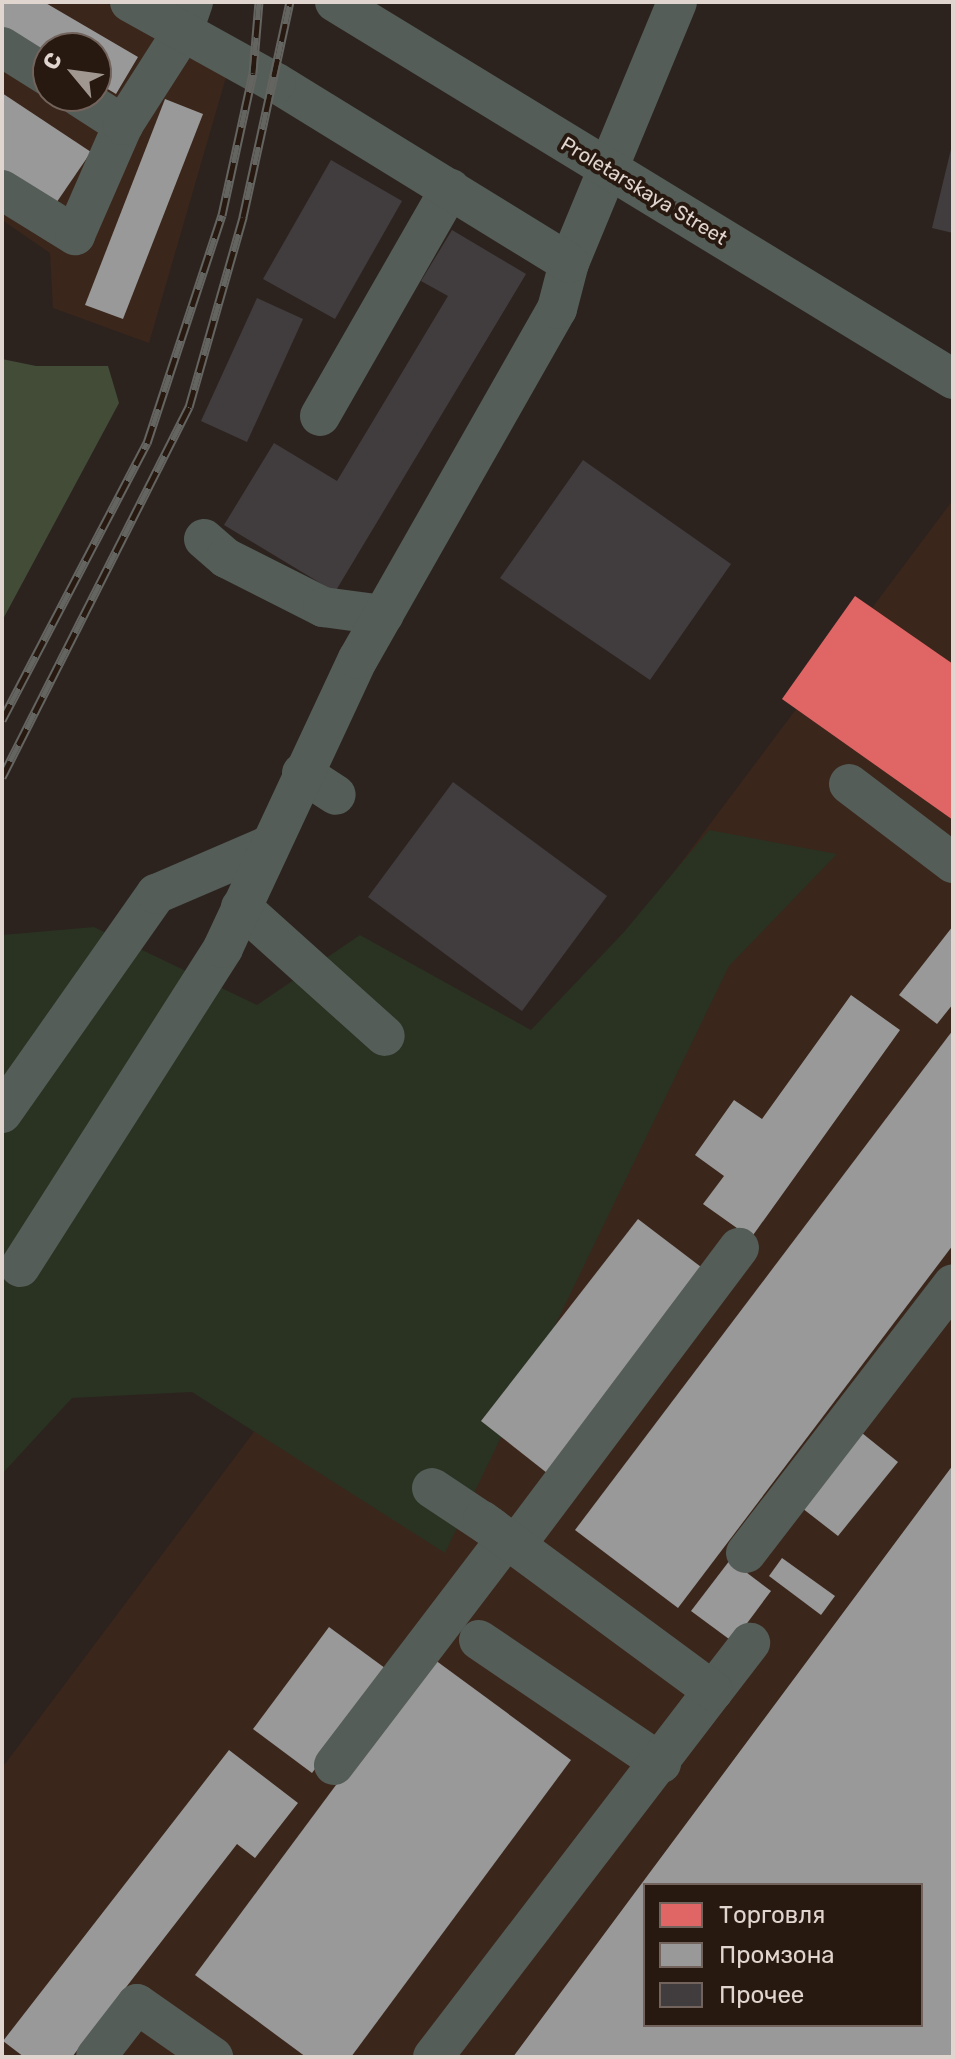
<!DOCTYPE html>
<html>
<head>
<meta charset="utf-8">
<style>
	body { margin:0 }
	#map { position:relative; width:955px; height:2059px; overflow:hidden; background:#2c231f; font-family:Rubik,sans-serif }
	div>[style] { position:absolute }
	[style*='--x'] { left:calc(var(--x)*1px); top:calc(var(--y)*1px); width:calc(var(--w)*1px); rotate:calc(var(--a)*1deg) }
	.built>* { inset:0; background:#3b261b }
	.green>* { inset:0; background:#2a3222 }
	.forest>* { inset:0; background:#424c37 }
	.shops>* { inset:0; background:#e06666 }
	.industry>* { inset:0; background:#999 }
	.building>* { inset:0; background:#413d3e }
	.minor>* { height:40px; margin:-20px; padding:0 20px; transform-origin:20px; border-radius:20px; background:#545d57 }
	.rail>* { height:9px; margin-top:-4.5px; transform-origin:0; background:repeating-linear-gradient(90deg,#281910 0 18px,#646461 0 36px); box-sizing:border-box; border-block:2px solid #646461 }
	.minor-bridge>* { height:40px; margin:-20px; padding:0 20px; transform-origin:20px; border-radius:20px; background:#545d57 }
	span { translate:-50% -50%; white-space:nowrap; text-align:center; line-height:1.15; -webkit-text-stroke:8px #281910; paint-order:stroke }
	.street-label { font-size:20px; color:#e0d5cf }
	.frame { position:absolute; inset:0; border:4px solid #e0d5cf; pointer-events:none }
	.legend { position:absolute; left:643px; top:1883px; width:280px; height:144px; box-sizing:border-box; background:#281910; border:2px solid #72645c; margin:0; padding:10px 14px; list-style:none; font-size:24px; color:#e0d5cf }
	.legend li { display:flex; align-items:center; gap:16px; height:40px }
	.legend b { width:40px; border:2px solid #72645c }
	.north { position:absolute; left:32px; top:32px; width:80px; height:80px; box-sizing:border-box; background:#281910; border:2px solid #72645c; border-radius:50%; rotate:299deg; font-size:22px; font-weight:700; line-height:32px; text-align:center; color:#e0d5cf }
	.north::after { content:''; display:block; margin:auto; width:28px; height:36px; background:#a19791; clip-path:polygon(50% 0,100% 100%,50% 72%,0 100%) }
</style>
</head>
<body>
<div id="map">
	<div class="built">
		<div style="clip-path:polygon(evenodd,2px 2px,105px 2px,226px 77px,149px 343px,53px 308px,50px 253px,2px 220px,2px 2px,48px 48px,96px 48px,96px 96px,48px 96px,48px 48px)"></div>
		<div style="clip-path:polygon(evenodd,953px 500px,953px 2057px,2px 2057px,2px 1768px,953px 500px,645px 1885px,921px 1885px,921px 2025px,645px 2025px,645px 1885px)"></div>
	</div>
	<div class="green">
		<div style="clip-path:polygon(709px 830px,837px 854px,729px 966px,445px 1553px,192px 1392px,72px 1398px,2px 1474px,2px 935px,94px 927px,257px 1005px,360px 935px,531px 1030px,624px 932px)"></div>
	</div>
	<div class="forest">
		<div style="clip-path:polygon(2px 359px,36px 366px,108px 366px,119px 403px,2px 621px)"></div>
	</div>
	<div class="shops">
		<div style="clip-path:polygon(855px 596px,953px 664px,953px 820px,782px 699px)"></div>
	</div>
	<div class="industry">
		<div style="clip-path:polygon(2px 2px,44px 2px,138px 57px,116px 94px,96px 82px,96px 48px,48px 48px,48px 54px,2px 27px)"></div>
		<div style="clip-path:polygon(2px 93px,91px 152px,50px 212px,2px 180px)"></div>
		<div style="clip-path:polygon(165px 99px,203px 114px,123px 319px,85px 305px)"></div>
		<div style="clip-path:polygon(953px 926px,953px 1004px,937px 1024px,899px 995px)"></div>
		<div style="clip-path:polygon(851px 995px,900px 1030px,751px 1238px,703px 1204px,724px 1176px,695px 1155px,734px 1100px,762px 1119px)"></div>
		<div style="clip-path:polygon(953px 1030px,953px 1245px,678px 1608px,575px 1530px)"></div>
		<div style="clip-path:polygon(638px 1219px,705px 1270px,547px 1473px,481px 1421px)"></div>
		<div style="clip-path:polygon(862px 1433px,898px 1462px,838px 1536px,802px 1508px)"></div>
		<div style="clip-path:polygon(evenodd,953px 1465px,953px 2057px,513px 2057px,645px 1879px,953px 1465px,645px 1885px,921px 1885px,921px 2025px,645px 2025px,645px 1885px)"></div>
		<div style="clip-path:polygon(782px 1558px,835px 1596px,821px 1615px,769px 1576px)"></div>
		<div style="clip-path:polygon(730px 1560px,771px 1591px,733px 1642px,691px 1611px)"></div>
		<div style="clip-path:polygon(329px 1627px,389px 1671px,312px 1773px,253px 1729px)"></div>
		<div style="clip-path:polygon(431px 1657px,571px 1760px,351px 2057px,306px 2057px,195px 1975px)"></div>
		<div style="clip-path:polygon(229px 1750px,298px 1803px,255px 1858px,237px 1844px,72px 2057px,24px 2057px,3px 2041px)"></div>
	</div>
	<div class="building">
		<div style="clip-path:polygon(952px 145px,953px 145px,953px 233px,932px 228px)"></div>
		<div style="clip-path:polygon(331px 160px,402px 201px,335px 319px,263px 279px)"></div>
		<div style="clip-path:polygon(452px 230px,526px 274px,335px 592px,224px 525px,274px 443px,337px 481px,448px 296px,421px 281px)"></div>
		<div style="clip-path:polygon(257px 298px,303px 319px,247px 442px,201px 421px)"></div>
		<div style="clip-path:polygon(583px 460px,731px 564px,650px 680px,500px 578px)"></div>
		<div style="clip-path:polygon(453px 782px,607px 896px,522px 1011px,368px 897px)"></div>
	</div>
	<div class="minor">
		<div style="--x:2;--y:47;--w:54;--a:32.2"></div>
		<div style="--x:78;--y:96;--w:54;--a:32.8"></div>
		<div style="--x:2;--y:190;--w:86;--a:31.7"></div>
		<div style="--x:75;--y:235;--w:120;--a:-66.4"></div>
		<div style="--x:123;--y:125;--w:112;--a:-57.4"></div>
		<div style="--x:183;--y:31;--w:31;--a:-71"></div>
		<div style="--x:569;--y:263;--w:282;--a:-67.5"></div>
		<div style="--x:320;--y:416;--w:262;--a:-60.2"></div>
		<div style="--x:204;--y:539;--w:29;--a:41"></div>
		<div style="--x:226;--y:558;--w:109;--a:26.8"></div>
		<div style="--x:323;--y:607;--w:61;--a:7.6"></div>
		<div style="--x:302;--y:773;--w:40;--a:32.9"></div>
		<div style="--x:849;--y:784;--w:131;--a:37.2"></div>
		<div style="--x:241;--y:907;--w:193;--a:41.9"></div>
		<div style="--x:2;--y:1113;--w:268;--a:-54.9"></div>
		<div style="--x:156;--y:894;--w:124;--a:-23.3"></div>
		<div style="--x:20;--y:1267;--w:378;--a:-57.5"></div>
		<div style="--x:223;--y:948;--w:319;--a:-65"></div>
		<div style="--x:358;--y:659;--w:403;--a:-60.4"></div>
		<div style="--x:557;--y:309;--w:48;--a:-75.4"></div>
		<div style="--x:569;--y:263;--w:344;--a:-148.4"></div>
		<div style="--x:276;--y:83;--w:167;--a:-151"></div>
		<div style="--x:432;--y:1488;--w:72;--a:33.7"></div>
		<div style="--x:515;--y:1546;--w:373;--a:-53.1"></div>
		<div style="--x:746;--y:1553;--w:339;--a:-52.4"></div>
		<div style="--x:479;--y:1640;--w:220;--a:34.1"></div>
		<div style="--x:713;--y:1691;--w:61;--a:-52.4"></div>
		<div style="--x:334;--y:1765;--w:284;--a:-52.7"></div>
		<div style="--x:96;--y:2057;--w:67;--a:-52.3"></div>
		<div style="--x:137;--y:2004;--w:93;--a:34.9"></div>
		<div style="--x:433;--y:2057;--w:461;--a:-52.6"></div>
		<div style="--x:713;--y:1691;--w:287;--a:-143.6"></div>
	</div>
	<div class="rail">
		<div style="--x:2;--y:720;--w:313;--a:-62.4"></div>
		<div style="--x:147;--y:443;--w:240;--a:-71.8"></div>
		<div style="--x:222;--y:215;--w:145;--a:-77.7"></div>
		<div style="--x:253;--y:73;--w:71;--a:-85.2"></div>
		<div style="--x:2;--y:777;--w:415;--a:-63.2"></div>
		<div style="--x:189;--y:407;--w:198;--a:-74.1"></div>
		<div style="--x:243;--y:217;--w:220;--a:-77.7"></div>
	</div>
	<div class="minor-bridge">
		<div style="--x:335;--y:2;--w:724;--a:31.38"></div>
	</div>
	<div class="street-label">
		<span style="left:644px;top:191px;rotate:31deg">Proletarskaya Street</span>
	</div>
	<div class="frame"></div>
	<ul class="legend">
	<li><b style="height:22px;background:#e06666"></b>Торговля</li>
	<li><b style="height:22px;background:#999"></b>Промзона</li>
	<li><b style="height:22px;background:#413d3e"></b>Прочее</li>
	</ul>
	<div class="north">С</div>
</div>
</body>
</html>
